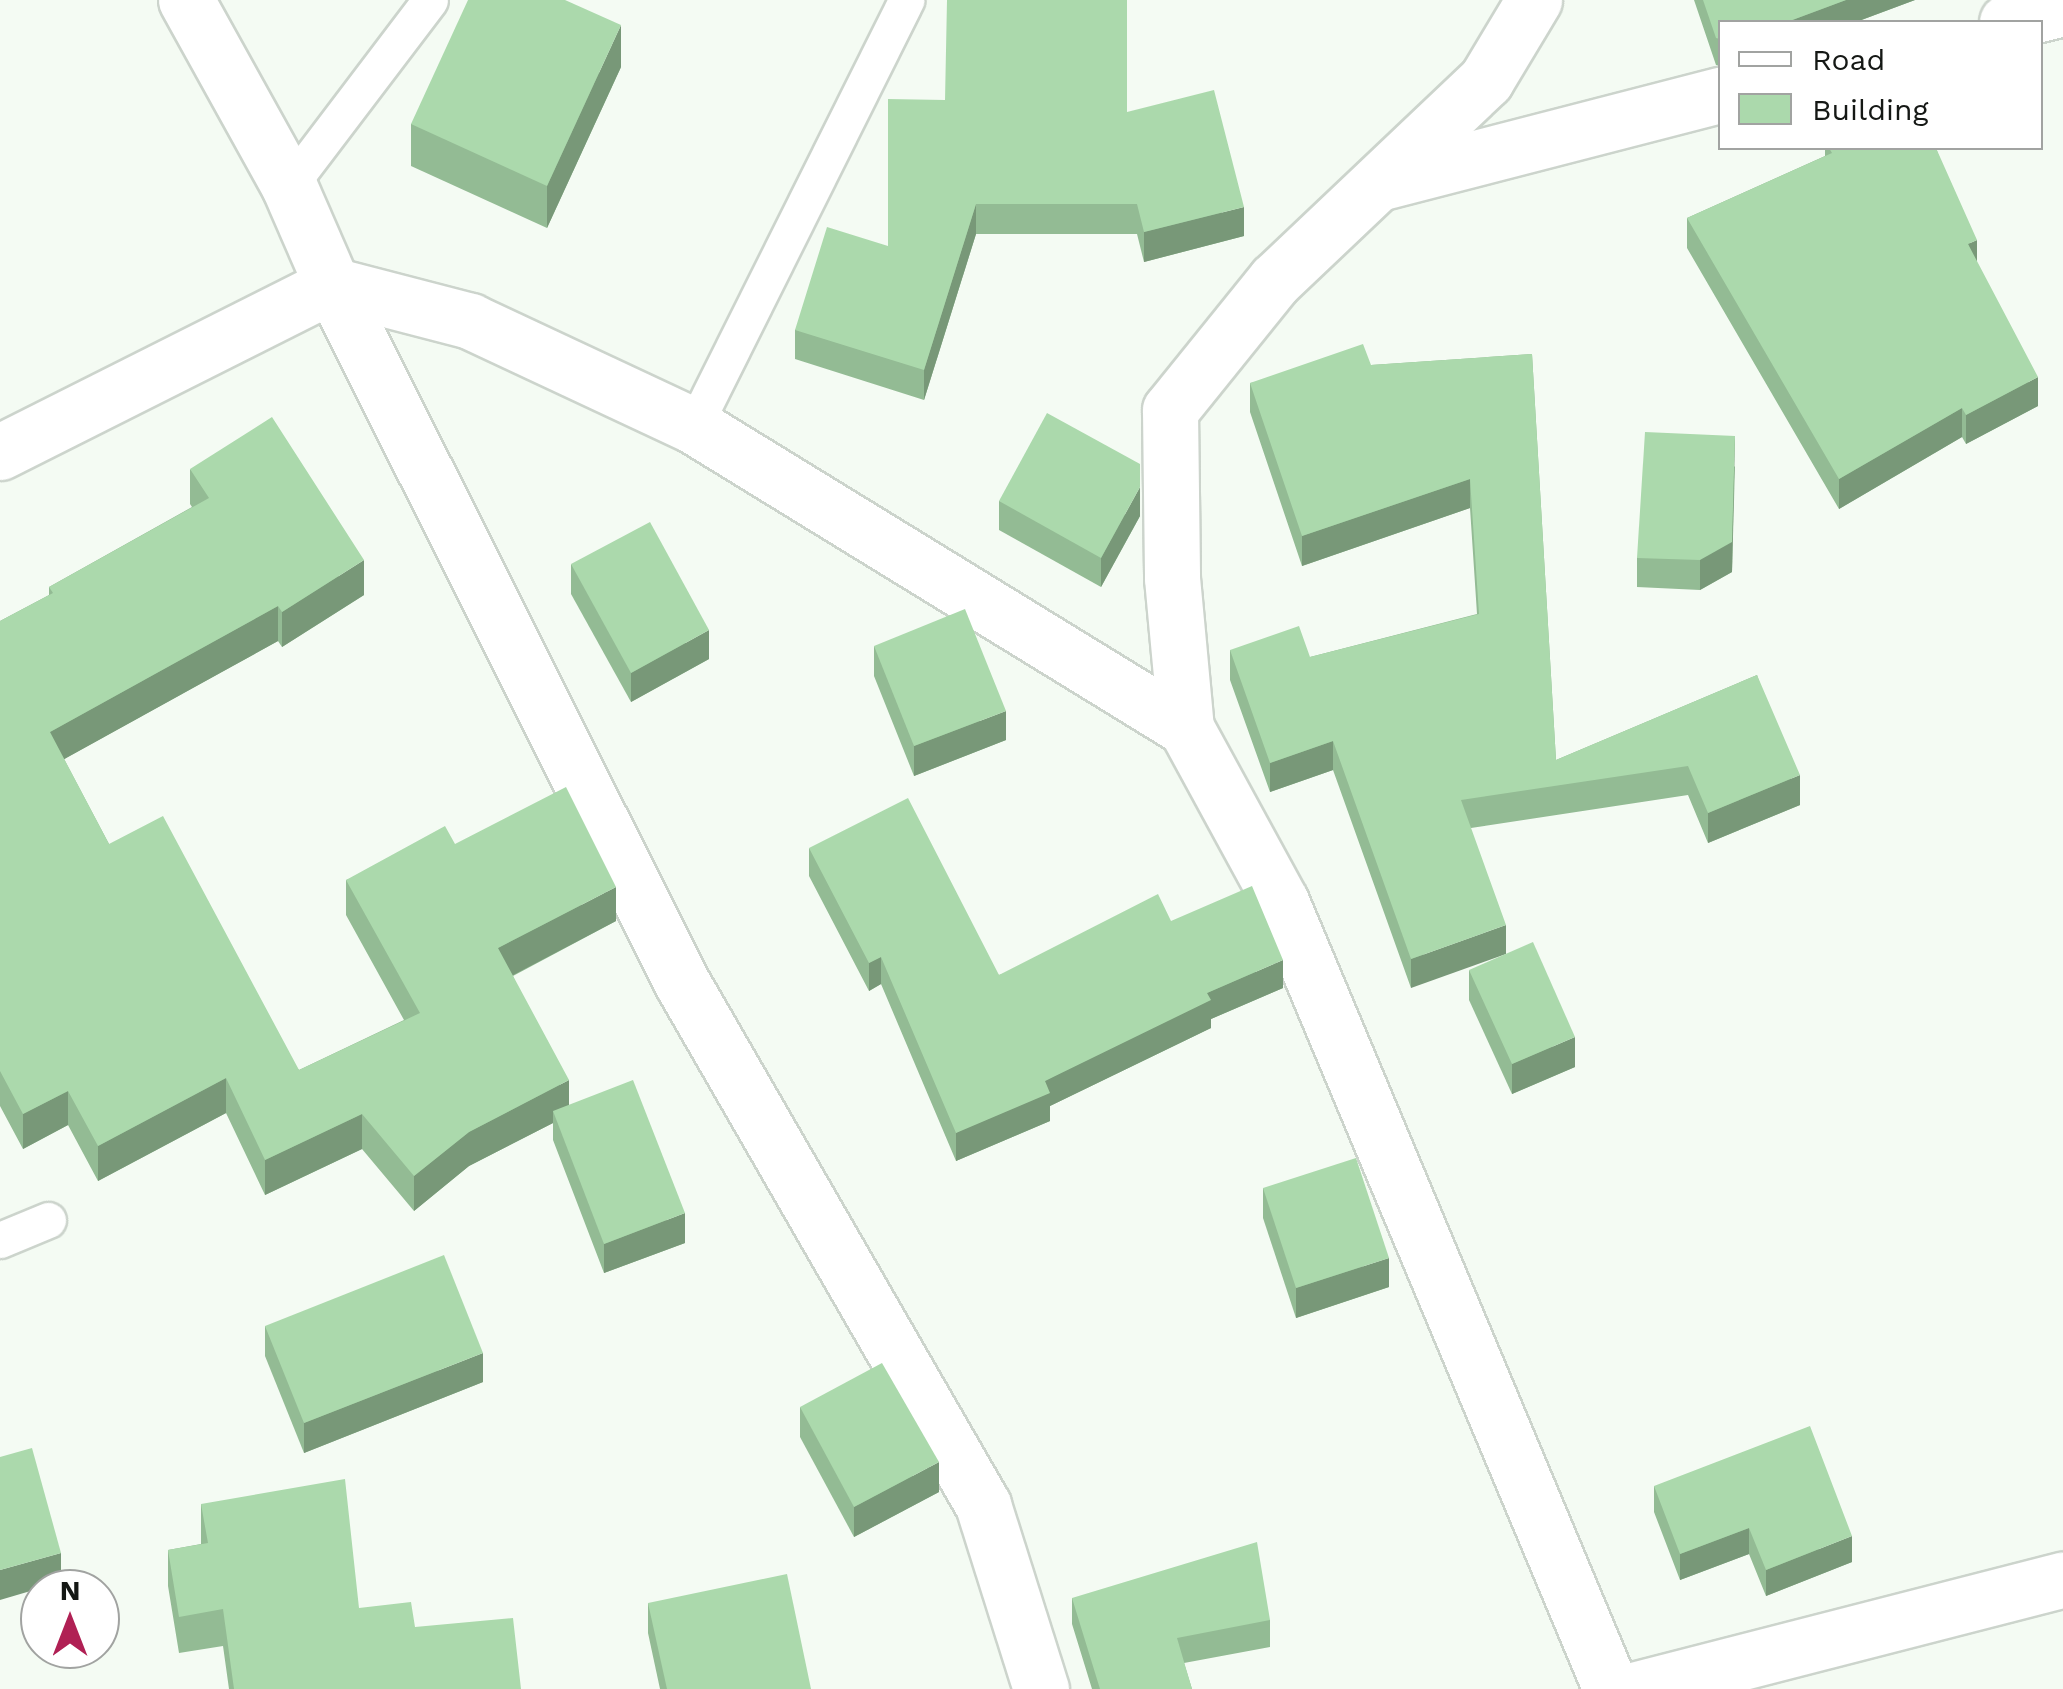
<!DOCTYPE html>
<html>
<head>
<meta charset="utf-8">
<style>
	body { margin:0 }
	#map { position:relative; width:2063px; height:1689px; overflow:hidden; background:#f4fbf3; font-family:"Work Sans",sans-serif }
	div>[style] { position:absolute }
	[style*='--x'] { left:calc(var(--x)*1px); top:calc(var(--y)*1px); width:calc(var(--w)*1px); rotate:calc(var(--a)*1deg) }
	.roads { filter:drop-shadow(2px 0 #ccd4cc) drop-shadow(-2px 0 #ccd4cc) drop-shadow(0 2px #ccd4cc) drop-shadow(0 -2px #ccd4cc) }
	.service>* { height:35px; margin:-17.5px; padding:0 17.5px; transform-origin:17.5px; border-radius:17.5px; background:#fff }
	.minor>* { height:55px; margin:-27.5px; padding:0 27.5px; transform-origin:27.5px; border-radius:27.5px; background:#fff }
	.wall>* { inset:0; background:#93bb94 }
	.shaded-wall>* { inset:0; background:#789878 }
	.building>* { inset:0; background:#abd9ac }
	span { translate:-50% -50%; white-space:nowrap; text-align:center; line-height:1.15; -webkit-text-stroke:10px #fff; paint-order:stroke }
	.legend { position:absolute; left:1718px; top:20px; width:325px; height:130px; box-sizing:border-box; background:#fff; border:2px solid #a1a3a1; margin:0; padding:12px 18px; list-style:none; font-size:30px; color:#151815 }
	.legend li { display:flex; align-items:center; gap:20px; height:50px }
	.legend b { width:50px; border:2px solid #a1a3a1 }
	.north { position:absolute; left:20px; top:1569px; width:100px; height:100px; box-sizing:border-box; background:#fff; border:2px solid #a1a3a1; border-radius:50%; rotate:0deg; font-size:28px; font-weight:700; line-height:40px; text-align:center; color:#151815 }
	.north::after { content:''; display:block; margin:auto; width:35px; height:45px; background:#b02054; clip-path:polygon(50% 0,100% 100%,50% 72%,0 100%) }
</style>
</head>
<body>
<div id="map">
	<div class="roads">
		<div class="service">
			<div style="--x:289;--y:186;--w:233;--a:-52.8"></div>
			<div style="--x:694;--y:426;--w:476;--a:-63.5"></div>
			<div style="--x:0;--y:1240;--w:52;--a:-22.6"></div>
		</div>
		<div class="minor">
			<div style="--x:186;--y:0;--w:213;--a:61"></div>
			<div style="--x:289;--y:186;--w:108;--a:66.5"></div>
			<div style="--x:332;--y:285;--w:779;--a:63.37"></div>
			<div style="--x:681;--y:981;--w:605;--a:60.04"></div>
			<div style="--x:983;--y:1505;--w:193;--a:72.5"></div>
			<div style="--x:1534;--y:0;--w:93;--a:121"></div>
			<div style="--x:1486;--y:80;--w:291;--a:136.5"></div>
			<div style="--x:1275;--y:280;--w:167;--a:128.9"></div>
			<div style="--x:1170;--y:410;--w:168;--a:89.3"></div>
			<div style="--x:1172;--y:578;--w:151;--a:84.7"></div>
			<div style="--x:1186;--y:728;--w:198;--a:61.4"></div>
			<div style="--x:1281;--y:902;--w:853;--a:67.25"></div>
			<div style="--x:2007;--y:22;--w:58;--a:-14"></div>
			<div style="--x:1379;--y:183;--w:352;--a:-14.5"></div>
			<div style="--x:0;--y:452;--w:372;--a:-26.7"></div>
			<div style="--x:332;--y:285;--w:143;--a:14.6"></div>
			<div style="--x:470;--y:321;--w:247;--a:25.1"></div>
			<div style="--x:694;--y:426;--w:577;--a:31.54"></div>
			<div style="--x:1637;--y:1689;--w:440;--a:-14.4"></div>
		</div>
	</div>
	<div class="wall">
		<div style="clip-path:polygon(1694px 0,1915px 0,1856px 22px,1720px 22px,1720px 66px,1716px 65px)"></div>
		<div style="clip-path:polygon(621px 67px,547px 228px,411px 166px,411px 124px)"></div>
		<div style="clip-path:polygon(1127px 112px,1244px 236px,1144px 262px,1137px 234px,976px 234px,924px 400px,795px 359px,795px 330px,888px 246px)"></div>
		<div style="clip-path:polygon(1825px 148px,1936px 148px,1977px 263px,2038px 406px,1966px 444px,1962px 437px,1839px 509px,1687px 248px,1687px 218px,1825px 156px)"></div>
		<div style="clip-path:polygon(1532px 354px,1556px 760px,1757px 675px,1800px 805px,1708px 843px,1688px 795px,1471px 828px,1411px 988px,1333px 770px,1270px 792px,1230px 680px,1230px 650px,1310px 657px,1477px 614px,1470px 508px,1302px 566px,1250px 412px,1250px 383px,1371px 365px)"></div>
		<div style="clip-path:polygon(1735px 466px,1732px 572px,1700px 590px,1637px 587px,1637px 558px)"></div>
		<div style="clip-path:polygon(190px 469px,364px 595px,282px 647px,278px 641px,64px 759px,109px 844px,299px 1070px,404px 1020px,346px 915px,346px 880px,455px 844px,616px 921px,513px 976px,569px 1105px,685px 1243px,604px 1273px,553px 1140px,553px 1123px,469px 1166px,414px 1211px,362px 1149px,265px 1195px,226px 1113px,98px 1181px,68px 1125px,23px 1149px,0 1106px,0 621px,49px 595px,49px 587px,192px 507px,190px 504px)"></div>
		<div style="clip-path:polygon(999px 501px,1140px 516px,1101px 587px,999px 530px)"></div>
		<div style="clip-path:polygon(571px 564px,709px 659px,631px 702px,571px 594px)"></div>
		<div style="clip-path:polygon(874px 646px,1006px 740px,914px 776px,874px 676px)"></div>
		<div style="clip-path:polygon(809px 848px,999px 975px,1171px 921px,1283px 988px,1211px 1019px,1211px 1028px,1050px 1106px,1050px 1121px,956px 1161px,881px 984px,869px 991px,809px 876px)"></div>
		<div style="clip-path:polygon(1469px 970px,1575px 1067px,1512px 1094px,1469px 1000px)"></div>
		<div style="clip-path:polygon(1263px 1188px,1389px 1287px,1296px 1318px,1263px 1218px)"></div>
		<div style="clip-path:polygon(265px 1326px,483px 1382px,304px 1453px,265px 1356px)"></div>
		<div style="clip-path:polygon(800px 1407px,939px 1492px,854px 1537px,800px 1437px)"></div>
		<div style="clip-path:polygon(1654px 1486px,1852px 1562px,1766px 1596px,1749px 1554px,1680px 1580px,1654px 1512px)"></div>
		<div style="clip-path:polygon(201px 1504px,359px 1608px,415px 1627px,521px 1689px,229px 1689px,223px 1646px,179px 1653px,168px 1586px,168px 1550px,201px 1544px)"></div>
		<div style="clip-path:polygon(1072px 1598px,1270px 1620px,1270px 1647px,1184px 1663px,1192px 1689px,1092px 1689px,1072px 1624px)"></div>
		<div style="clip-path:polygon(648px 1603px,811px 1689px,660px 1689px,648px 1633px)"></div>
	</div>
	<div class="shaded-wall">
		<div style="clip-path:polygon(1846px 0,1915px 0,1856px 22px,1787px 22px)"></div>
		<div style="clip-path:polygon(621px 25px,621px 67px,547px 228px,547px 186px)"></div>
		<div style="clip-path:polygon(976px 204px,976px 234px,924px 400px,924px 370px)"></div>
		<div style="clip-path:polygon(1244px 207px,1244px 236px,1144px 262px,1144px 232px)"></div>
		<div style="clip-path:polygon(1977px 240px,1977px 269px,1968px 244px)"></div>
		<div style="clip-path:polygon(2038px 377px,2038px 406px,1966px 444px,1966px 415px)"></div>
		<div style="clip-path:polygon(1962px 408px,1962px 437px,1839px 509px,1839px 479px)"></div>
		<div style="clip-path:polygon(1735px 436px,1732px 572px,1700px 590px,1700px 560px)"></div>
		<div style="clip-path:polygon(1470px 479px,1470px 508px,1302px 566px,1302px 536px)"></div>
		<div style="clip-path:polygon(1140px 487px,1140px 516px,1101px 587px,1101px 558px)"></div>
		<div style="clip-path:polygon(364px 560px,364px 595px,282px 647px,282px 612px)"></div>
		<div style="clip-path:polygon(278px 606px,278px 641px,50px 767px,50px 732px)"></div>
		<div style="clip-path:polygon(709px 630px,709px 659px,631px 702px,631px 673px)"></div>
		<div style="clip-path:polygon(1006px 711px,1006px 740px,914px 776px,914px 746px)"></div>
		<div style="clip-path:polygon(1333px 741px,1333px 770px,1270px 792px,1270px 763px)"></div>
		<div style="clip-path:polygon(1800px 775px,1800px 805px,1708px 843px,1708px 813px)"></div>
		<div style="clip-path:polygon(616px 887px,616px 921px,498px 983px,498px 948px)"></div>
		<div style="clip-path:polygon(1506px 925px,1506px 954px,1411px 988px,1411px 959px)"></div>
		<div style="clip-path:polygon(881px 957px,881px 984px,869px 991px,869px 963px)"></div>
		<div style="clip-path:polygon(1283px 960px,1283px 988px,1211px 1019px,1211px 1028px,1050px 1106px,1050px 1121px,956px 1161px,956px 1133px,1045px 1081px,1207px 993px)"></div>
		<div style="clip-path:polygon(1575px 1037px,1575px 1067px,1512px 1094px,1512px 1064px)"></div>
		<div style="clip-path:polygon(226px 1078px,226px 1113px,98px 1181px,98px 1146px)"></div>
		<div style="clip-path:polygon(569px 1080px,569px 1115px,553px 1111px,553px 1123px,469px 1166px,414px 1211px,414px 1176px,469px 1132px)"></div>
		<div style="clip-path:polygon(68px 1091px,68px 1125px,23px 1149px,23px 1114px)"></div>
		<div style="clip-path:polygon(362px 1114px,362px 1149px,265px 1195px,265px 1160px)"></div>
		<div style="clip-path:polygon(685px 1213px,685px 1243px,604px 1273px,604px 1244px)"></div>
		<div style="clip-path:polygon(1389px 1258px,1389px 1287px,1296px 1318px,1296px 1288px)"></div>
		<div style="clip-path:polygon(483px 1353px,483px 1382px,304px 1453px,304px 1423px)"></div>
		<div style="clip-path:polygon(939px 1462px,939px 1492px,854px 1537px,854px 1507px)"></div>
		<div style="clip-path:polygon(1749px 1528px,1749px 1554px,1680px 1580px,1680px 1554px)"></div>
		<div style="clip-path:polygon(1852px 1536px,1852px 1562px,1766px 1596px,1766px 1570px)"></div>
		<div style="clip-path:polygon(61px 1553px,61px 1582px,0 1600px,0 1570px)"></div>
	</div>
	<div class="building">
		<div style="clip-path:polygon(468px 0,565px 0,621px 25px,547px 186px,411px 124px)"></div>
		<div style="clip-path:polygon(947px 0,1127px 0,1127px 112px,1214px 90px,1244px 207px,1144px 232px,1137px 204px,976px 204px,924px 370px,795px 330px,827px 227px,888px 246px,888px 99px,945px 100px)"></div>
		<div style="clip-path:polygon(1703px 0,1846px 0,1787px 22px,1720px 22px,1720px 39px,1716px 38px)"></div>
		<div style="clip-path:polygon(1829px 148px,1936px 148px,1977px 240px,1968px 244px,2038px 377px,1966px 415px,1962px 408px,1839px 479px,1687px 218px,1832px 153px)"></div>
		<div style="clip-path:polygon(1363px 344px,1371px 365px,1532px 354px,1556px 760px,1757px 675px,1800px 775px,1708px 813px,1688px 766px,1461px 800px,1506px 925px,1411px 959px,1333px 741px,1270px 763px,1230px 650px,1299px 626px,1310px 657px,1479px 614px,1470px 479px,1302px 536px,1250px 383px)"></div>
		<div style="clip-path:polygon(1047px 413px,1140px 464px,1140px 487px,1101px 558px,999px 501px)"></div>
		<div style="clip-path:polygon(272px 417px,364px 560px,282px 612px,278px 606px,50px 732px,109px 844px,163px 816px,299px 1070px,420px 1013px,346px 880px,445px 826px,455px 844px,566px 787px,616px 887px,498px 948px,569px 1080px,469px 1132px,414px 1176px,362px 1114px,265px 1160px,226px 1078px,98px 1146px,68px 1091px,23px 1114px,0 1071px,0 621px,53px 593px,49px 587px,209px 498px,190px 469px)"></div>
		<div style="clip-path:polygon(1645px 432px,1735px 436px,1732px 542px,1700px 560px,1637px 558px)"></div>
		<div style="clip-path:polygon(650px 522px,709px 630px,631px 673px,571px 564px)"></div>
		<div style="clip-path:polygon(965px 609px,1006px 711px,914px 746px,874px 646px)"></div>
		<div style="clip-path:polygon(908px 798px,999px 975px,1158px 894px,1171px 921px,1252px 886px,1283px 960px,1207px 993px,1211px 1000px,1045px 1081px,1050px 1093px,956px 1133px,881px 957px,869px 963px,809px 848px)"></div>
		<div style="clip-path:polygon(1533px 942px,1575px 1037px,1512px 1064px,1469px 970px)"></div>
		<div style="clip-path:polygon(633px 1080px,685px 1213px,604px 1244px,553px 1111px)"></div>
		<div style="clip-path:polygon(1356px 1158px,1389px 1258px,1296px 1288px,1263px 1188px)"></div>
		<div style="clip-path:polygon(444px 1255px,483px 1353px,304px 1423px,265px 1326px)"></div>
		<div style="clip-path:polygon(882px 1363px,939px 1462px,854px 1507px,800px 1407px)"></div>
		<div style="clip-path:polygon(1810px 1426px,1852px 1536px,1766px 1570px,1749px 1528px,1680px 1554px,1654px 1486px)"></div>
		<div style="clip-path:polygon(32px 1448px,61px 1553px,0 1570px,0 1457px)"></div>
		<div style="clip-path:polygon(345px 1479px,359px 1608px,411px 1602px,415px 1627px,513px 1618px,521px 1689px,234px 1689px,223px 1609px,179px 1617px,168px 1550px,208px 1543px,201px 1504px)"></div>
		<div style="clip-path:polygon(1257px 1542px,1270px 1620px,1177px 1638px,1192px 1689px,1100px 1689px,1072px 1598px)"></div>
		<div style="clip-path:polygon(787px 1574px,811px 1689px,667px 1689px,648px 1603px)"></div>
	</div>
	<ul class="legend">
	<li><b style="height:12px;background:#fff"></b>Road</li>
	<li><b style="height:28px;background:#abd9ac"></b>Building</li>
	</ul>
	<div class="north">N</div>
</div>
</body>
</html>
